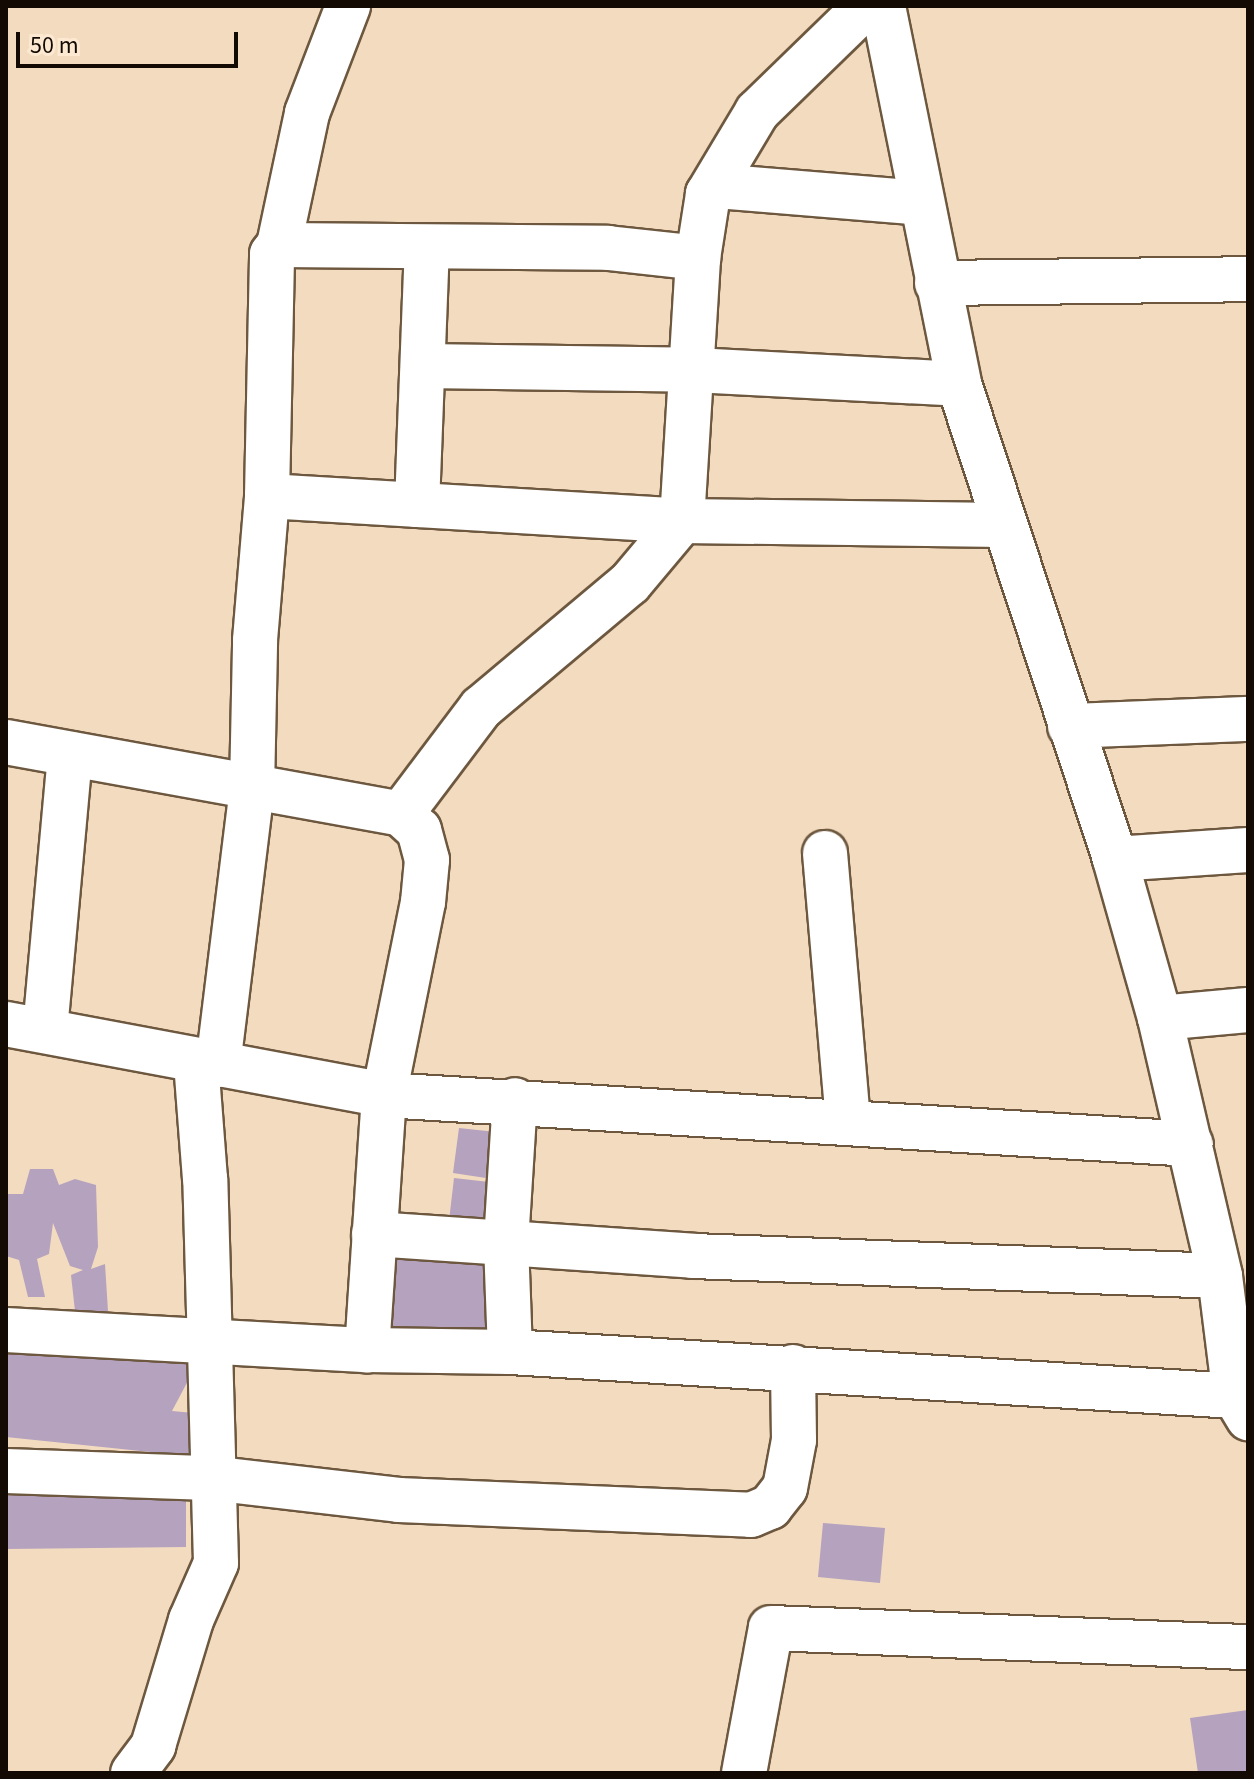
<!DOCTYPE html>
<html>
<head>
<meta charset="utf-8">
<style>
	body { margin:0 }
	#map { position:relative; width:1254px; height:1779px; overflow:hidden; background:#f3dbbf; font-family:"Source Sans 3",sans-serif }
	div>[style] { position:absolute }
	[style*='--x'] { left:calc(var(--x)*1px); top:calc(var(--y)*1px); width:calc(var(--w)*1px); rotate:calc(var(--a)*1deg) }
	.building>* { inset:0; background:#b4a2bf }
	.roads { filter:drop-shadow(2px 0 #6d583f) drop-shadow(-2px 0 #6d583f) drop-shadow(0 2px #6d583f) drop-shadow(0 -2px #6d583f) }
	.minor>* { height:44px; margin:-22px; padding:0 22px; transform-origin:22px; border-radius:22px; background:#fff }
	span { translate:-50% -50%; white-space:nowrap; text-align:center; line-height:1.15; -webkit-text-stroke:7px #fde9d2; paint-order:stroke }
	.frame { position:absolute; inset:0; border:8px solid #130b03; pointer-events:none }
	.scale { position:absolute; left:16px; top:32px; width:222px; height:36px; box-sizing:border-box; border:4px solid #130b03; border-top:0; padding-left:10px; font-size:24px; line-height:28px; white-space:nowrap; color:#130b03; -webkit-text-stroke:6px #fde9d2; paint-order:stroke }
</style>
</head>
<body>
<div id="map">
	<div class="building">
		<div style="clip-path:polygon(459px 1128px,505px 1133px,499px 1180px,453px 1173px)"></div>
		<div style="clip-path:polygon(30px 1169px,53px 1169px,59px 1185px,75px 1179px,96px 1185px,98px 1247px,91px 1269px,105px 1264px,108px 1311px,75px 1311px,71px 1275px,83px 1270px,70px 1266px,53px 1223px,49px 1254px,37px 1259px,45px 1297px,28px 1297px,19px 1260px,6px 1256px,6px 1194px,23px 1194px)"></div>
		<div style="clip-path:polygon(454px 1178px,498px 1183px,492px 1227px,449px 1221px)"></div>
		<div style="clip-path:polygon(387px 1249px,483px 1254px,494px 1333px,378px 1345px)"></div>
		<div style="clip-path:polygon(6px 1323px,208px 1343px,172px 1411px,194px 1413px,189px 1456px,6px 1437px)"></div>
		<div style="clip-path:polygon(6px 1478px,186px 1491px,186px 1547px,6px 1549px)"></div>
		<div style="clip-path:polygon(823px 1523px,885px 1528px,880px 1583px,818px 1577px)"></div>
		<div style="clip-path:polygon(1248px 1710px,1248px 1773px,1198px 1773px,1190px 1718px)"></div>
	</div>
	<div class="roads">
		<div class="minor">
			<div style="--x:883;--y:6;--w:386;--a:78.6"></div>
			<div style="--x:959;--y:384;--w:500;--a:71.8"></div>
			<div style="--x:1115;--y:859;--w:165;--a:74.2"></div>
			<div style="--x:1160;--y:1018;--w:265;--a:76.9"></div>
			<div style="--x:1220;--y:1276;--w:121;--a:82.9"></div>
			<div style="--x:1235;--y:1396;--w:26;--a:59"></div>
			<div style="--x:708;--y:194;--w:96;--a:-59.1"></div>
			<div style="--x:757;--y:112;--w:152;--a:-44.2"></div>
			<div style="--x:279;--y:245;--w:135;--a:-78"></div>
			<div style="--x:307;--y:113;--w:115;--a:-69"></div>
			<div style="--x:937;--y:283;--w:311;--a:-0.7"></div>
			<div style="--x:423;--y:366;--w:271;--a:0.8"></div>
			<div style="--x:694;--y:370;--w:265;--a:3"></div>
			<div style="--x:267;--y:496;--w:416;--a:3.4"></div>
			<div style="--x:682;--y:521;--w:322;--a:0.7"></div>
			<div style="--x:417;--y:505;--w:258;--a:-87.8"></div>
			<div style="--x:1070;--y:726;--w:178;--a:-2.3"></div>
			<div style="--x:6;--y:742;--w:402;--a:10.3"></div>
			<div style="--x:401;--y:814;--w:24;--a:42"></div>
			<div style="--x:419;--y:830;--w:31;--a:75"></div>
			<div style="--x:427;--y:860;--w:42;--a:95.4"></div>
			<div style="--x:423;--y:902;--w:197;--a:101.4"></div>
			<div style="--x:384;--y:1095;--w:256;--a:93.8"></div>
			<div style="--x:401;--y:814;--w:133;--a:-53"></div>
			<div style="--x:481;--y:708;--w:194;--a:-40"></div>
			<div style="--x:630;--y:583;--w:81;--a:-50"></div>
			<div style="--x:682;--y:521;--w:263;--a:-86.5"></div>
			<div style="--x:698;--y:258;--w:65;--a:-81.1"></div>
			<div style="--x:708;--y:194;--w:11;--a:-49"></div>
			<div style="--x:715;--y:186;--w:206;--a:4.7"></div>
			<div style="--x:825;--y:853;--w:270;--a:85.1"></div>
			<div style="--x:1115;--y:859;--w:133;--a:-3.9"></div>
			<div style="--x:1160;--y:1018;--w:88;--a:-5.2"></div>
			<div style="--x:6;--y:1024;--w:385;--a:10.6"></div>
			<div style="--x:384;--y:1095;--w:808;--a:3.47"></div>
			<div style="--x:45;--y:1030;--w:277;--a:-84.8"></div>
			<div style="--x:218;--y:1065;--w:278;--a:-83"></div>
			<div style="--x:252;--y:789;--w:149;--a:-88.8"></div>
			<div style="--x:255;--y:640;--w:144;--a:-85.2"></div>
			<div style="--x:267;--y:496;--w:242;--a:-88.8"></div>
			<div style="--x:272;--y:254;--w:11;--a:-52"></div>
			<div style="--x:279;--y:245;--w:329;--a:0.5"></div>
			<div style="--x:608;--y:248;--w:91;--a:6.3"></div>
			<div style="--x:374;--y:1234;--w:320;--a:3.9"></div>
			<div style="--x:693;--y:1256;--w:527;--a:2.17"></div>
			<div style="--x:6;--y:1330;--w:362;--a:3.2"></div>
			<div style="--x:367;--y:1350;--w:143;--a:0.8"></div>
			<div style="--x:510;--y:1352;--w:726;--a:3.47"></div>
			<div style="--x:510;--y:1352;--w:110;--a:-92.1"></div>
			<div style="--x:506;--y:1242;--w:142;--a:-86.4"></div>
			<div style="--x:6;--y:1471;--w:204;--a:2"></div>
			<div style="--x:210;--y:1478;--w:190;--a:6.6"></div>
			<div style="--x:399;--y:1500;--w:352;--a:2.4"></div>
			<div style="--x:751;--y:1515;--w:21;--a:-23"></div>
			<div style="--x:770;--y:1507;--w:24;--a:-52"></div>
			<div style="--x:785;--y:1488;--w:49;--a:-79.4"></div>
			<div style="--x:794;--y:1440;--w:73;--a:-90.8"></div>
			<div style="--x:133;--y:1773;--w:34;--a:-53"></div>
			<div style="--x:153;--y:1746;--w:132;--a:-73.2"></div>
			<div style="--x:191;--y:1620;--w:62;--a:-66.3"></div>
			<div style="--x:216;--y:1563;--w:384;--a:-91.6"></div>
			<div style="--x:205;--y:1179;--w:117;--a:-94.4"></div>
			<div style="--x:744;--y:1773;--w:147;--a:-79.5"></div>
			<div style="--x:771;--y:1628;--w:477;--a:2.3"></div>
		</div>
	</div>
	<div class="frame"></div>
	<div class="scale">50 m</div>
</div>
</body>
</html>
